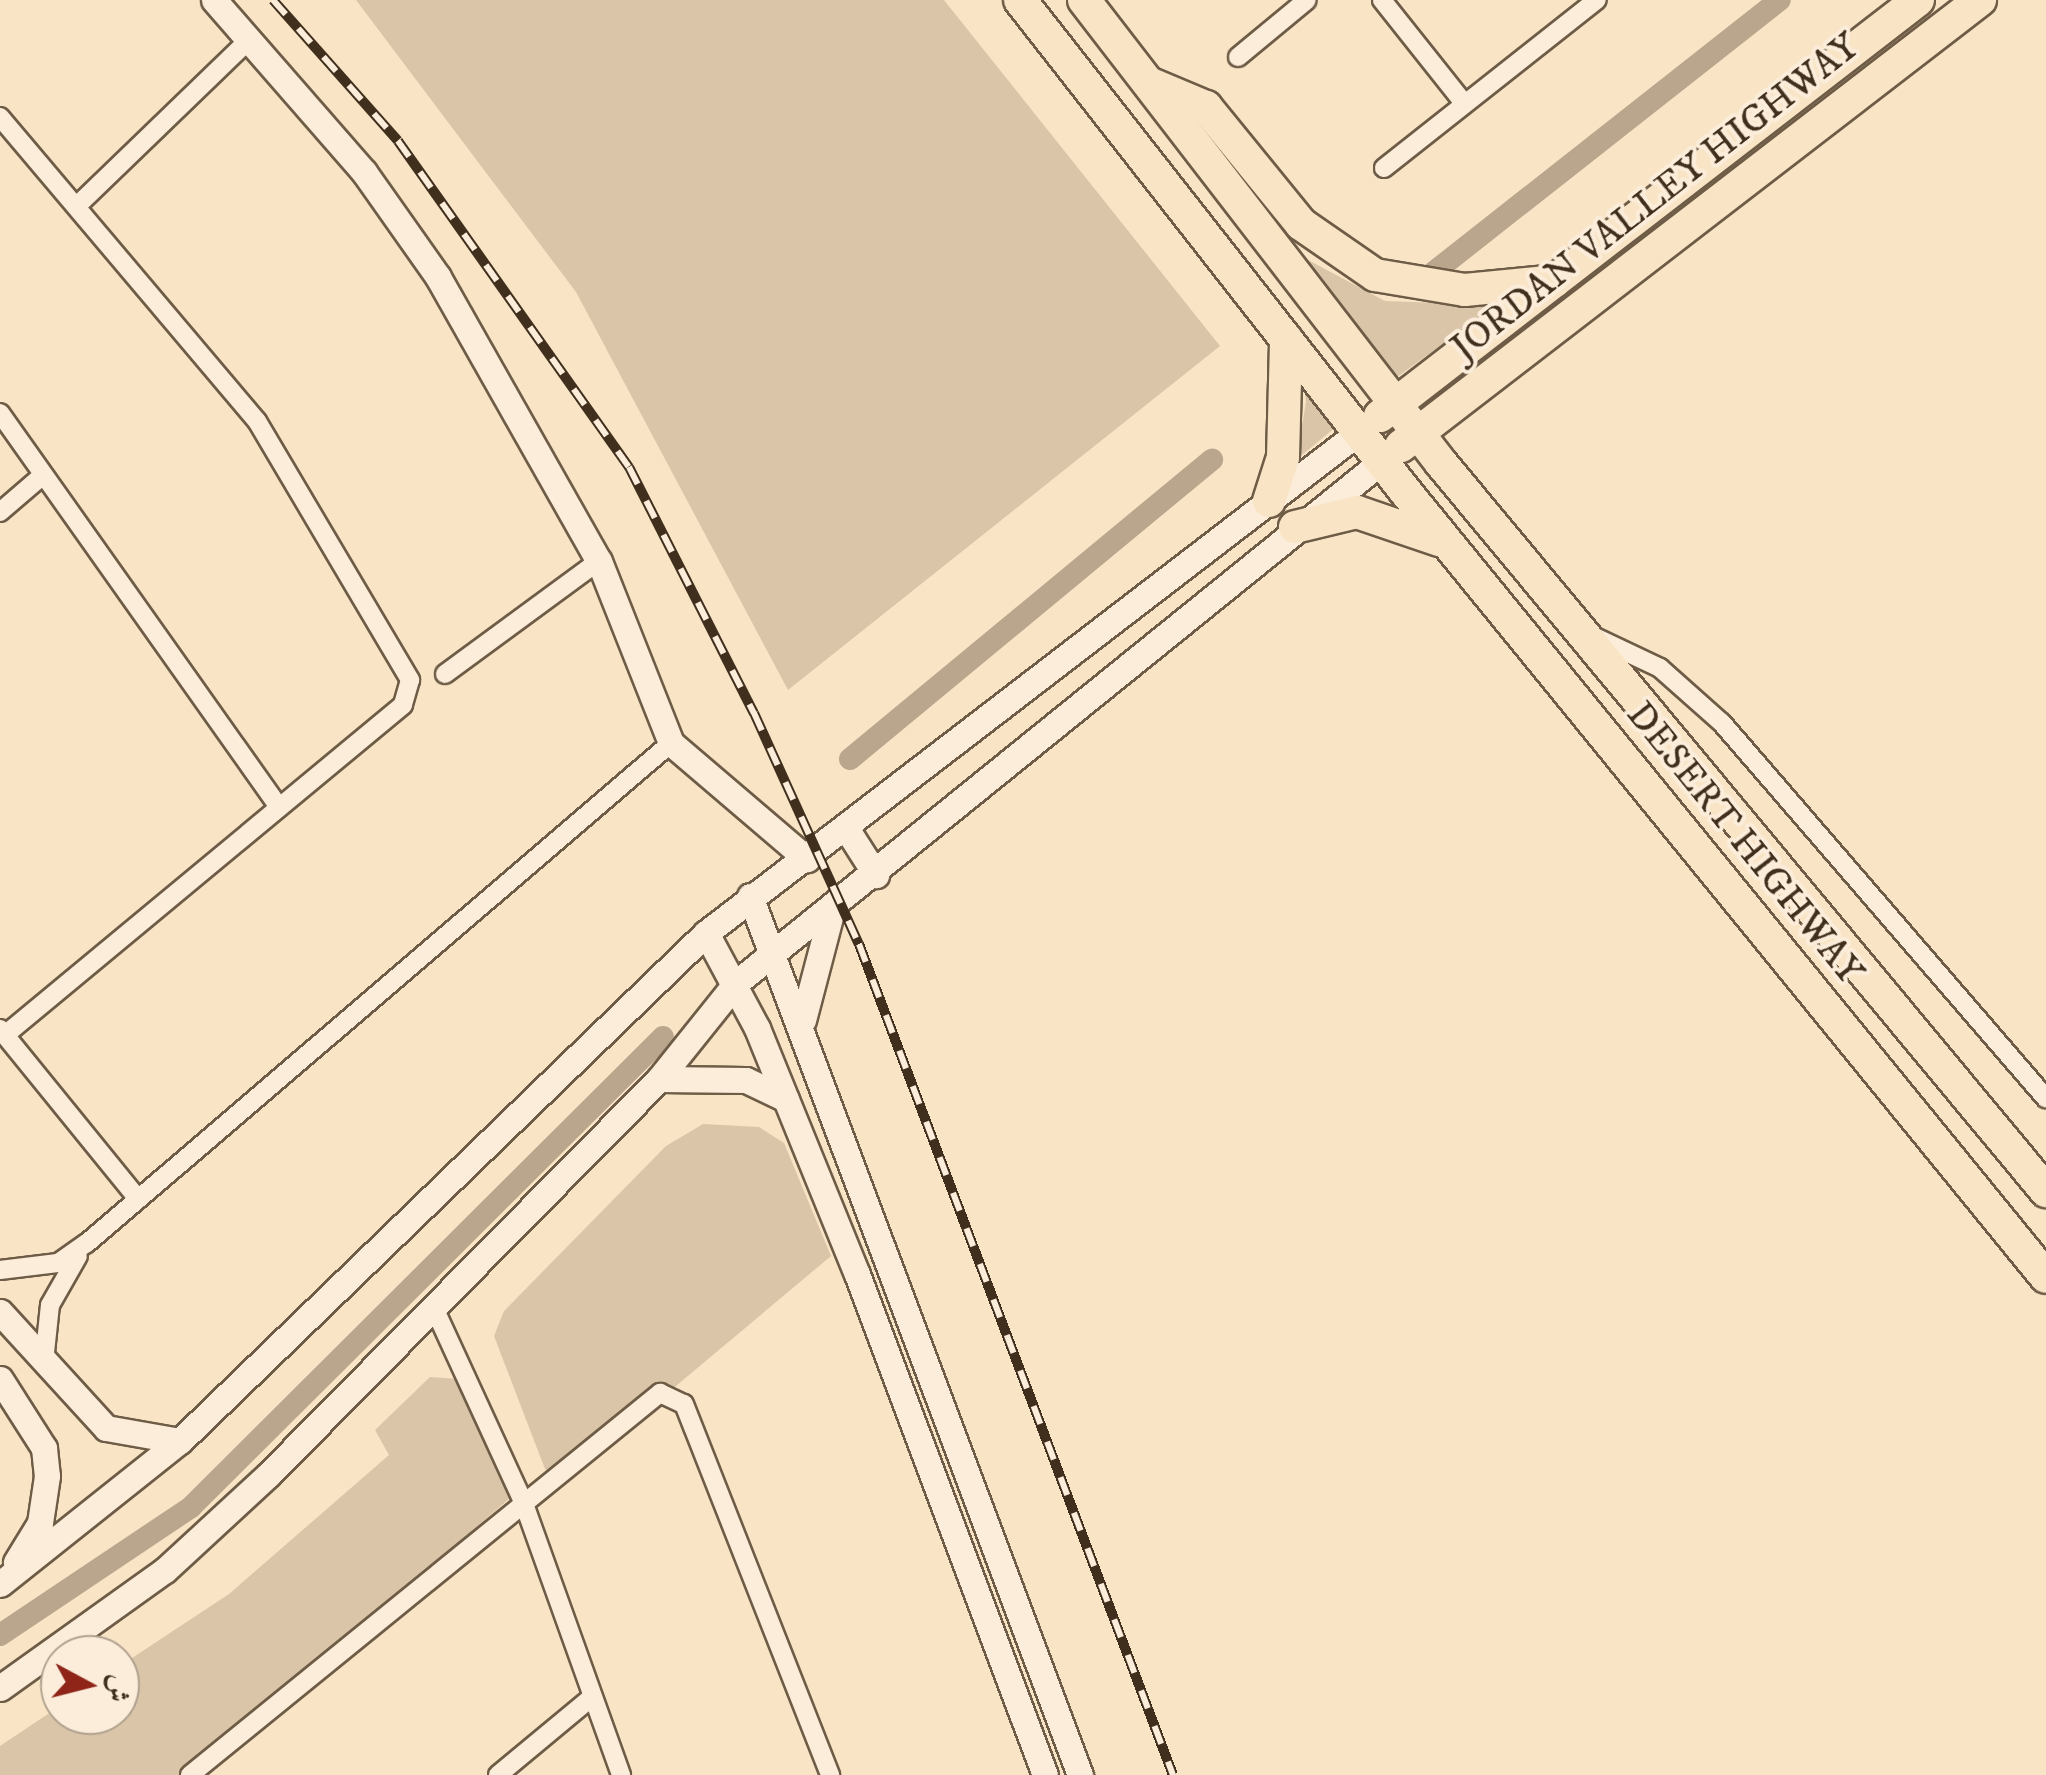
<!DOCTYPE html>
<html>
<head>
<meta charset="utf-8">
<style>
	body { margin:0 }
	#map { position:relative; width:2046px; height:1775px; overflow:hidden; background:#f9e4c6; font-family:"IM FELL DW Pica",Amiri,serif }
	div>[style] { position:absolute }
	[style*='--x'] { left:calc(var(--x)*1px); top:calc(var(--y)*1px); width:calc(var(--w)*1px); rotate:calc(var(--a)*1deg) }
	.green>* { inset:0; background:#dac5a9 }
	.canal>* { height:22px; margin:-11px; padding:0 11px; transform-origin:11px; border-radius:11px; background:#baa68c }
	.roads { filter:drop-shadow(2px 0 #6e5c46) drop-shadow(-2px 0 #6e5c46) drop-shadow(0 2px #6e5c46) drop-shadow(0 -2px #6e5c46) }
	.street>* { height:18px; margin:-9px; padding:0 9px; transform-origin:9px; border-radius:9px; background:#fbedda }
	.secondary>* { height:25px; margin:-12.5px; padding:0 12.5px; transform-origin:12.5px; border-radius:12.5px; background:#fbedda }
	.highway>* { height:32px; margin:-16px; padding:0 16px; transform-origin:16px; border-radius:16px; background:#f9e4c6 }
	.rail>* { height:10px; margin-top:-5px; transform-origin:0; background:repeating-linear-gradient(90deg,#fbedda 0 19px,#402f1c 0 38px); box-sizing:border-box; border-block:2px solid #402f1c }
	span { translate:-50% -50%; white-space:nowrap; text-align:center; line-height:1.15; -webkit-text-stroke:8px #fbedda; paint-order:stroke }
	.street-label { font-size:38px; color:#402f1c }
	.north { position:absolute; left:40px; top:1635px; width:100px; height:100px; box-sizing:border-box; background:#fbedda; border:2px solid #b0a18e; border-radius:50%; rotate:97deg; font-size:28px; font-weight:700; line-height:40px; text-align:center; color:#402f1c }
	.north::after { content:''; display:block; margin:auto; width:35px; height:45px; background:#8f2418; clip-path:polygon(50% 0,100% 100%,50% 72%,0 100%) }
</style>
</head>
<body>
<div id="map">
	<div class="green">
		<div style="clip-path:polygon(356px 0,944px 0,1220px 346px,788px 690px,576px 292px)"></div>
		<div style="clip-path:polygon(1293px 252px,1385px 301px,1496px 305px,1393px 380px)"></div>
		<div style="clip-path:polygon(1303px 373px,1343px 421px,1296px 460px,1306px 402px)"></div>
		<div style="clip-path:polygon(703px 1124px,759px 1127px,784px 1143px,831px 1256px,566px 1478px,545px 1469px,494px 1336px,504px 1311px,666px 1146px)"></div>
		<div style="clip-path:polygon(430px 1377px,459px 1379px,510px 1498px,189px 1775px,0 1775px,0 1746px,60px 1706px,60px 1715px,120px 1715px,120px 1666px,229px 1594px,389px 1455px,375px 1430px)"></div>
	</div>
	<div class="canal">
		<div style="--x:1434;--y:272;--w:440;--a:-38.2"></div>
		<div style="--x:850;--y:759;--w:470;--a:-39.6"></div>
		<div style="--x:0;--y:1635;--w:230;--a:-33.8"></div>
		<div style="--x:191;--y:1507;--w:666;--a:-44.88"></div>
	</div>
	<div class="roads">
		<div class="street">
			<div style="--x:1382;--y:0;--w:132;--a:51.5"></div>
			<div style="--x:1238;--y:57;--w:89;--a:-39.6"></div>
			<div style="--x:0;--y:117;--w:398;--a:49.8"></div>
			<div style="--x:257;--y:421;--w:301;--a:59.4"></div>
			<div style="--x:410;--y:680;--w:26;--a:106"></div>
			<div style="--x:403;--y:705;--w:517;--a:140.34"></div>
			<div style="--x:1384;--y:168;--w:271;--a:-38.3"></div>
			<div style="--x:81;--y:202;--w:235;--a:-44"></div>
			<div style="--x:0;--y:413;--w:483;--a:54.7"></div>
			<div style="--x:0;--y:512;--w:55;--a:-40.6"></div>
			<div style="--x:1584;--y:632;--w:84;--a:25.3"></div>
			<div style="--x:1660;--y:668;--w:83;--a:41.6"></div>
			<div style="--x:1722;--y:723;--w:496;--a:49.2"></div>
			<div style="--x:445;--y:674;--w:191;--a:-36.3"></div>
			<div style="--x:0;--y:1029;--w:219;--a:50.9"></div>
			<div style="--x:0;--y:1270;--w:58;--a:-6.9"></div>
			<div style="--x:58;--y:1263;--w:35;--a:-35"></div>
			<div style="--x:87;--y:1243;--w:769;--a:-40.57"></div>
			<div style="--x:435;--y:1310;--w:210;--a:65.3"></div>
			<div style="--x:523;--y:1501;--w:291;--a:70.3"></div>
			<div style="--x:44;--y:1362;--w:57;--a:-84"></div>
			<div style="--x:50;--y:1305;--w:56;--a:-60.3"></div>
			<div style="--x:190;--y:1775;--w:606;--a:-39.1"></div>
			<div style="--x:660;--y:1393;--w:26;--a:25"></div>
			<div style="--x:684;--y:1404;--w:399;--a:68.5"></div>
			<div style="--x:498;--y:1775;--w:122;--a:-39.7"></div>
		</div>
		<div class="secondary">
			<div style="--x:214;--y:0;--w:228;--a:48.9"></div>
			<div style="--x:364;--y:172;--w:128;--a:54.8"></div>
			<div style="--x:438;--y:277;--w:326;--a:60.5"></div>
			<div style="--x:599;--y:561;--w:196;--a:68.4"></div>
			<div style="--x:671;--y:743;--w:179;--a:40.5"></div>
			<div style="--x:846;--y:828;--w:56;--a:57.4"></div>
			<div style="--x:750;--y:896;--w:939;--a:69.42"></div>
			<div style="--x:706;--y:933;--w:108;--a:61.8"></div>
			<div style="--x:757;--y:1028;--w:266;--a:67.9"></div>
			<div style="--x:857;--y:1274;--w:535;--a:69.43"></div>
			<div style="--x:803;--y:1020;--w:111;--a:-75.3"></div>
			<div style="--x:659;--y:1079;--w:87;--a:0.7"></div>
			<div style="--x:746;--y:1080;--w:44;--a:25.4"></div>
			<div style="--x:0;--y:1312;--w:157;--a:47.6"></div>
			<div style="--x:106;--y:1428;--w:75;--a:10"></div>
			<div style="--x:0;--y:1379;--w:82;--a:57.5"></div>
			<div style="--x:44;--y:1448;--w:28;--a:84"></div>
			<div style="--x:47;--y:1476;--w:48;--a:98.5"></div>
			<div style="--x:40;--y:1523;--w:46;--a:121.6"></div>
			<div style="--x:0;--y:1584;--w:230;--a:-38.5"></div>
			<div style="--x:180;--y:1441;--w:731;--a:-44"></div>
			<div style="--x:706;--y:933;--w:823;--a:-37.5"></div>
			<div style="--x:0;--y:1688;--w:203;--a:-35.6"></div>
			<div style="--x:165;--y:1570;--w:140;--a:-42.7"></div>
			<div style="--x:268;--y:1475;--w:557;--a:-45.36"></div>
			<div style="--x:659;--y:1079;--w:123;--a:-51.3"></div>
			<div style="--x:736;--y:983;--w:831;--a:-38.94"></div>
		</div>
		<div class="highway">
			<div style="--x:1020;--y:0;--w:624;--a:51.9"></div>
			<div style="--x:1405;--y:491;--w:1014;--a:50.8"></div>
			<div style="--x:1084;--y:0;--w:585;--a:52.37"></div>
			<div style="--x:1441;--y:463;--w:947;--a:50.27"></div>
			<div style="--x:1151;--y:84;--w:60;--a:22.7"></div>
			<div style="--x:1206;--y:107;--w:151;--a:50.9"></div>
			<div style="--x:1301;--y:224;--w:90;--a:34.6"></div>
			<div style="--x:1375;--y:275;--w:91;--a:9.5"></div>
			<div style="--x:1465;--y:290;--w:90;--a:-5.7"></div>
			<div style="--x:1380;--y:416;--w:680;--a:-37.71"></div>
			<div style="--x:1401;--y:446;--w:731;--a:-37.61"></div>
			<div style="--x:1269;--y:501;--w:46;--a:-72.3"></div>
			<div style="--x:1283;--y:457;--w:118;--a:-88.5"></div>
			<div style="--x:1295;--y:527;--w:64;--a:-13.6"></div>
			<div style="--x:1357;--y:512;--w:87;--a:18.9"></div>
		</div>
	</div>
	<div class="rail">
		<div style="--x:273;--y:0;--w:188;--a:48.4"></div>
		<div style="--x:398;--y:141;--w:400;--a:54.7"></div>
		<div style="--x:629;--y:467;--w:276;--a:63.1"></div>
		<div style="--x:754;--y:713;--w:254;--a:65.6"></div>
		<div style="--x:859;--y:944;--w:888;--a:69.3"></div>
	</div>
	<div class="street-label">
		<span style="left:1656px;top:198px;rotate:-38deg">JORDAN VALLEY HIGHWAY</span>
		<span style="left:1744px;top:844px;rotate:51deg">DESERT HIGHWAY</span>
	</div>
	<div class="north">ش</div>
</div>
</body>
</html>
